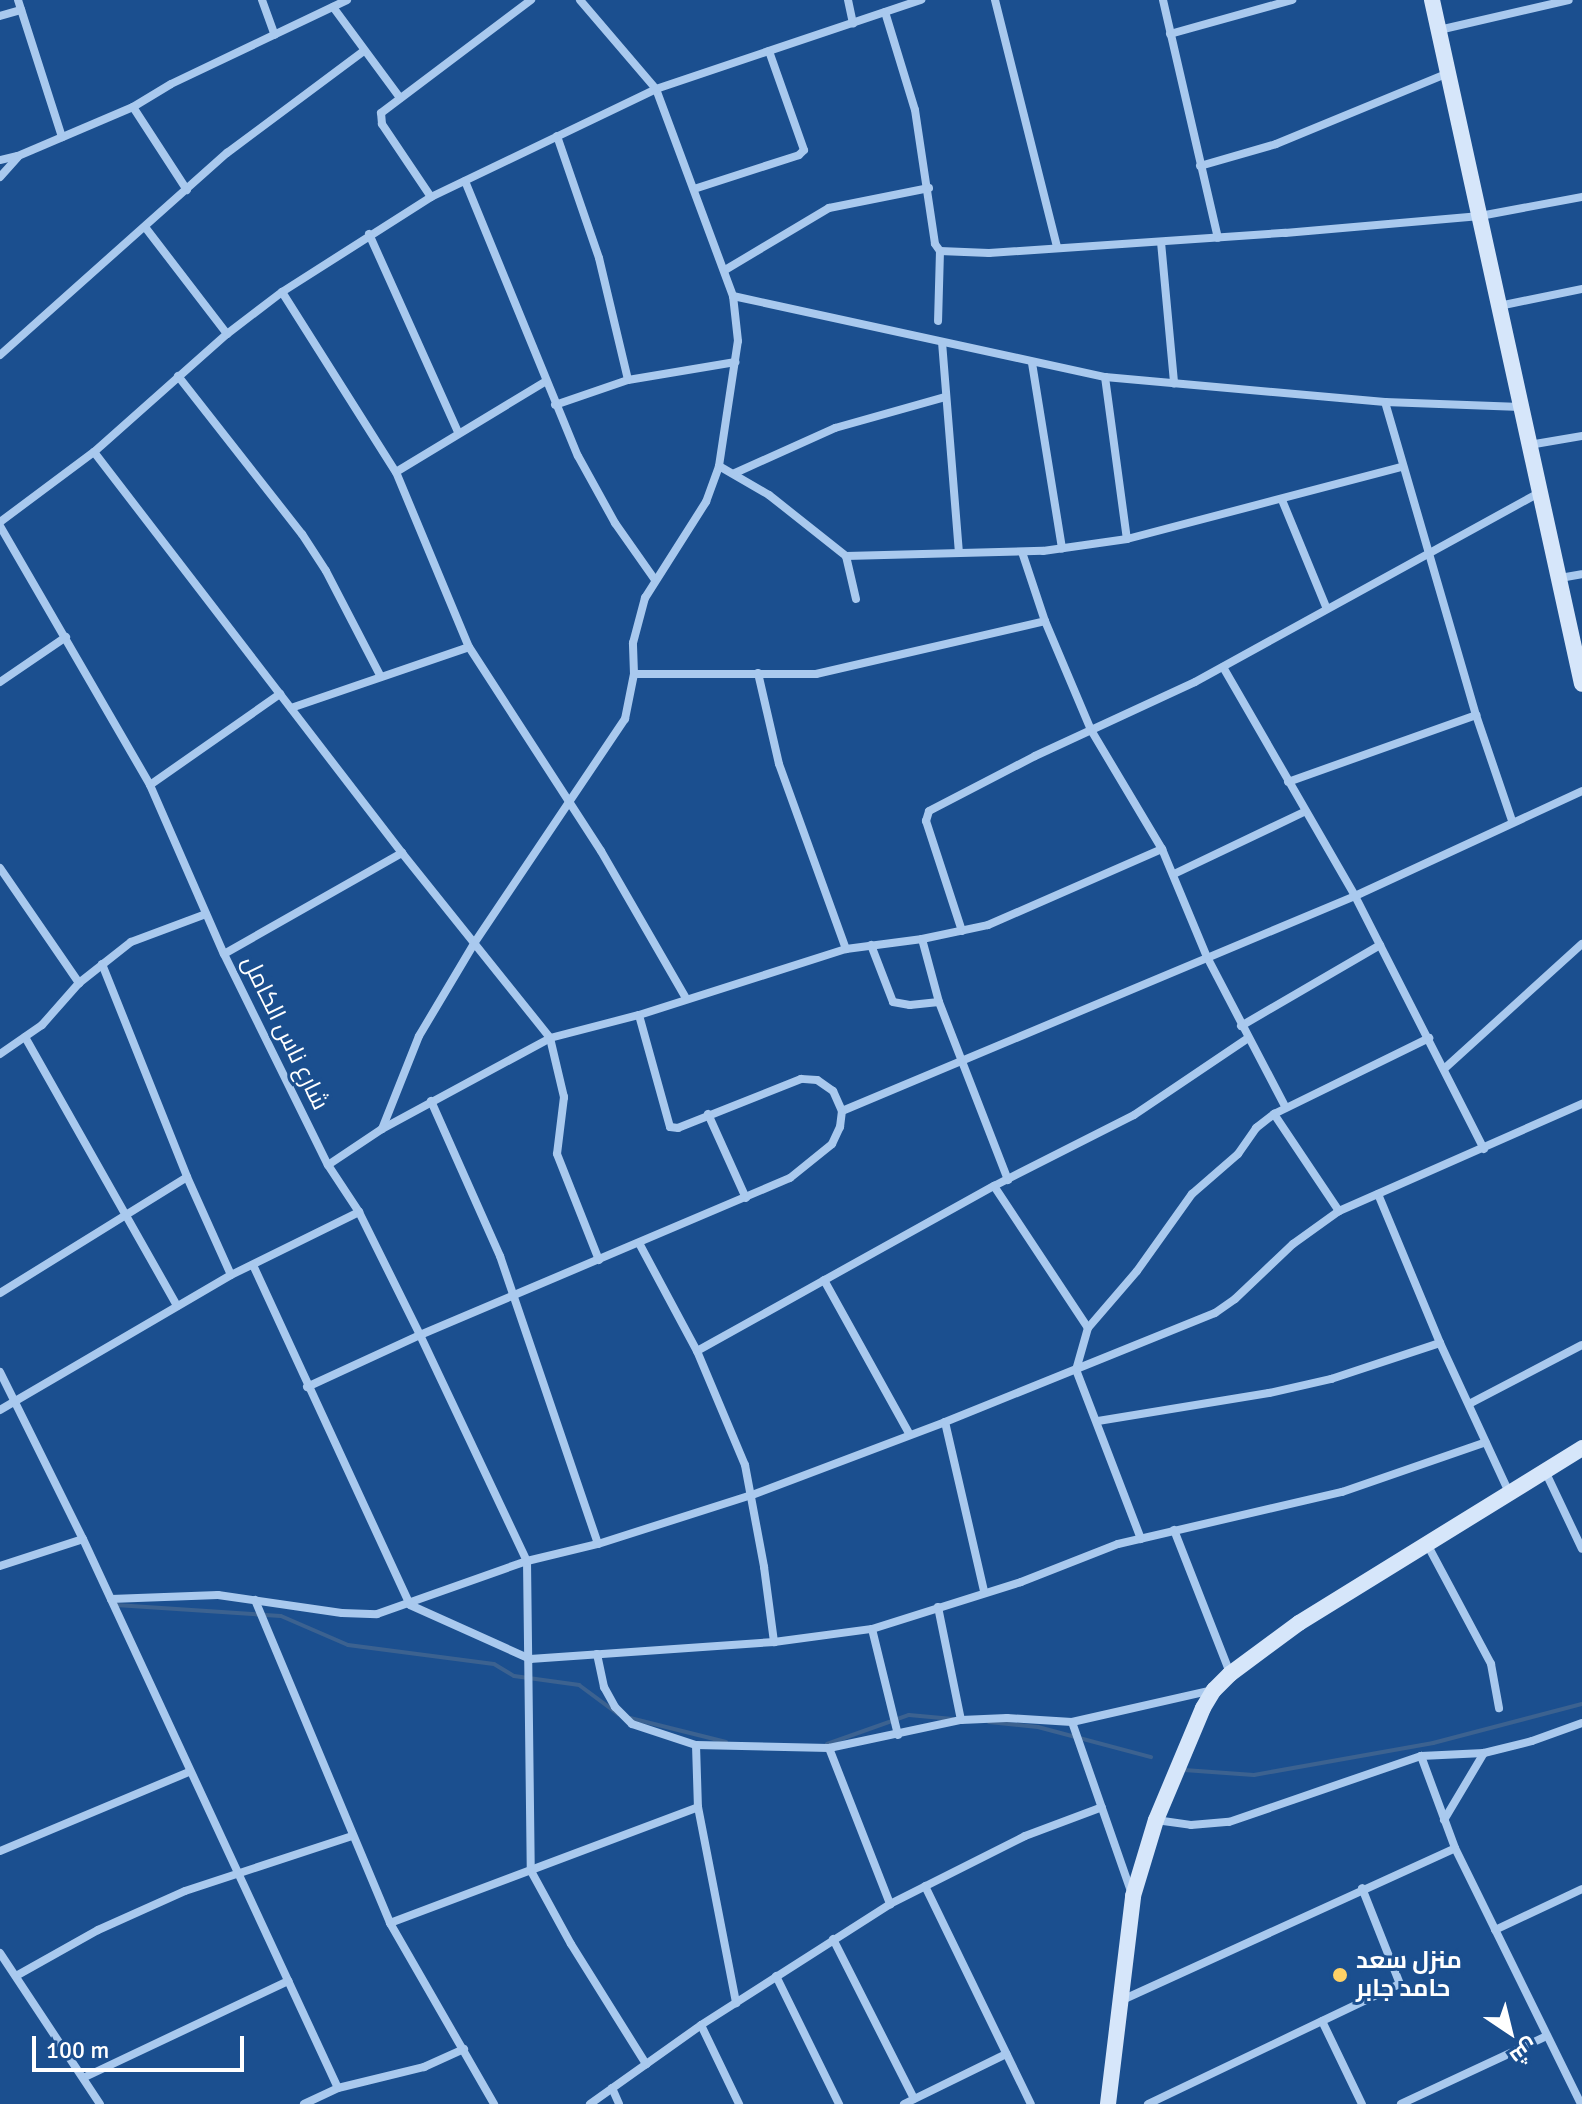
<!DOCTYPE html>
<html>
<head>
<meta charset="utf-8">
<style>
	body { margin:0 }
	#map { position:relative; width:1582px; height:2104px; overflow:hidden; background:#1b4f8f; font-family:Signika,Cairo,sans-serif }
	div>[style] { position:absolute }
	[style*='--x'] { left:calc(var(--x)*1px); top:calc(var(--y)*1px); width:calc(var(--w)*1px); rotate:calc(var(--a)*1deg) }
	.stream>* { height:4px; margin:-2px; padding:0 2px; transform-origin:2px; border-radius:2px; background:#3c6290 }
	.street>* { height:8px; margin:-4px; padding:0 4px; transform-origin:4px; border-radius:4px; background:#a9c9ee }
	.secondary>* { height:16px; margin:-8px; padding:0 8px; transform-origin:8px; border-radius:8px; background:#d6e6fa }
	.dots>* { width:22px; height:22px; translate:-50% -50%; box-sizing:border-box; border:4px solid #1b4f8f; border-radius:50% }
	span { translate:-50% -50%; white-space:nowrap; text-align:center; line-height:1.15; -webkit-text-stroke:6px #1b4f8f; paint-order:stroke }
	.street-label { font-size:24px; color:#fff }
	.poi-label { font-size:24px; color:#fff; font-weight:700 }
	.left { translate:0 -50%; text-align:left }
	.north { position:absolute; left:1470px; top:1992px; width:80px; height:80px; -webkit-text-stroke:6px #1b4f8f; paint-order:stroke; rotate:145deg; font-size:22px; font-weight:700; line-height:32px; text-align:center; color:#fff }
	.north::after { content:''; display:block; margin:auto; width:28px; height:36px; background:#fff; clip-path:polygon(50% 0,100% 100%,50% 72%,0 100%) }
	.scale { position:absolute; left:32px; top:2036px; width:212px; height:36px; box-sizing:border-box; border:4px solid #fff; border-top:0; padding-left:10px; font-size:24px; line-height:28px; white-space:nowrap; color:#fff; -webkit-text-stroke:6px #1b4f8f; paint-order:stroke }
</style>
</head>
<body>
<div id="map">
	<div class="stream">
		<div style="--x:116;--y:1605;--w:165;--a:3.8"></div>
		<div style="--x:281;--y:1616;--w:73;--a:23.4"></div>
		<div style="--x:348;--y:1645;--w:147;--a:7.4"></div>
		<div style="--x:494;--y:1664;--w:23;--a:31"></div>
		<div style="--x:514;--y:1676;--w:66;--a:7.9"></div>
		<div style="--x:579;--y:1685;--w:49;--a:36.6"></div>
		<div style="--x:630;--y:1718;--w:99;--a:14"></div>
		<div style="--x:989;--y:1722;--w:49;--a:5.8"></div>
		<div style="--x:1038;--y:1727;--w:117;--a:14.9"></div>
		<div style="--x:827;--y:1744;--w:87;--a:-19.5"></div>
		<div style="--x:909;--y:1715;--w:44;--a:5.2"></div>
		<div style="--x:1184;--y:1770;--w:70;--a:4.1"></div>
		<div style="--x:1254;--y:1775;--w:182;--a:-10.1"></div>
		<div style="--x:1433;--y:1743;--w:154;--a:-14.7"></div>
	</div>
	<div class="street">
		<div style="--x:18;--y:0;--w:144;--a:72.2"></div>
		<div style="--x:262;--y:0;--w:37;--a:70"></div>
		<div style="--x:848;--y:0;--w:24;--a:78"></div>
		<div style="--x:995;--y:0;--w:255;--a:75.9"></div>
		<div style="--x:1163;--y:0;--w:244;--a:77"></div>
		<div style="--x:333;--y:7;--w:113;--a:53.6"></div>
		<div style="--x:885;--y:12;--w:102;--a:73"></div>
		<div style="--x:915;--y:110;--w:135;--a:81.5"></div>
		<div style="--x:935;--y:244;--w:9;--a:54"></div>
		<div style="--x:940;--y:251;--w:70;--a:91.6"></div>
		<div style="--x:0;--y:16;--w:22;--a:-16"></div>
		<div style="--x:1439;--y:30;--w:133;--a:-13"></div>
		<div style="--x:1170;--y:34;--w:127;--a:-15.6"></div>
		<div style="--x:133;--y:107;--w:99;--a:57"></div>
		<div style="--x:557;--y:136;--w:129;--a:71"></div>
		<div style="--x:599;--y:258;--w:125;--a:76.6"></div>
		<div style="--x:0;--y:160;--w:18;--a:-13"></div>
		<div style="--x:18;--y:156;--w:125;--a:-23.1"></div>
		<div style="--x:133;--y:107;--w:44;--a:-31.2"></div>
		<div style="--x:171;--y:84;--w:195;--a:-25.5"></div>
		<div style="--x:1200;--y:166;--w:79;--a:-16.1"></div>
		<div style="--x:1276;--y:144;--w:186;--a:-22.4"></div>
		<div style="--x:0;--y:177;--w:27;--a:-48"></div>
		<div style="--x:465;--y:181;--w:297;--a:67.7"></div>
		<div style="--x:578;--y:456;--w:77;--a:61.1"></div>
		<div style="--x:615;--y:523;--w:70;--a:54.9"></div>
		<div style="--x:694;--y:189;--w:110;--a:-17.9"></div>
		<div style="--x:799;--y:155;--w:7;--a:-45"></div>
		<div style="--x:804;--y:150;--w:105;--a:-109.5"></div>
		<div style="--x:431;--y:197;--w:88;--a:-123.9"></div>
		<div style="--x:382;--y:124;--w:11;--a:-95"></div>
		<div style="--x:381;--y:113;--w:188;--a:-37"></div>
		<div style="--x:145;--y:227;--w:135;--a:52.5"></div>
		<div style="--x:369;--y:234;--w:217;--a:65.8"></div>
		<div style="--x:1161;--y:242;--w:142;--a:84.7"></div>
		<div style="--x:940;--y:251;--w:49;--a:2.3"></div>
		<div style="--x:989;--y:253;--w:297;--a:-3.9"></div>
		<div style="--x:1285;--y:233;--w:196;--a:-5"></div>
		<div style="--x:1480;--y:216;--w:104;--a:-10.6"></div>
		<div style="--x:725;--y:270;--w:121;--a:-30.8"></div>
		<div style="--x:829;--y:208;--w:102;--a:-11.3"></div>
		<div style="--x:282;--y:292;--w:213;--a:57.7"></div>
		<div style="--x:396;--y:472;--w:190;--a:67.4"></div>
		<div style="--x:469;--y:647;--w:243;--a:57.1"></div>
		<div style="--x:601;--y:851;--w:170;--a:60"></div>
		<div style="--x:733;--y:296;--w:381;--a:12.3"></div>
		<div style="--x:1105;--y:377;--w:281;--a:5.1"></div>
		<div style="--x:1385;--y:402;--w:136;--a:2.1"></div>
		<div style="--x:1499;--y:306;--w:85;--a:-11.6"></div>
		<div style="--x:942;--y:342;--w:211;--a:85.4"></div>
		<div style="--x:0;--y:355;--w:304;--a:-41.7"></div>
		<div style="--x:227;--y:153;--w:171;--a:-36.7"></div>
		<div style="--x:1032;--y:363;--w:188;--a:80.8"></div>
		<div style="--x:178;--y:376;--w:201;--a:51.9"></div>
		<div style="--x:302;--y:534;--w:44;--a:57"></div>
		<div style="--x:326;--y:571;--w:119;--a:62.6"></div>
		<div style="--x:1105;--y:377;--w:163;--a:82.3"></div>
		<div style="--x:1385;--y:402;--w:326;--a:73.8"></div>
		<div style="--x:1476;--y:715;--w:112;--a:71.2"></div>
		<div style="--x:555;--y:405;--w:77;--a:-18.9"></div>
		<div style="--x:628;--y:380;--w:109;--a:-9.5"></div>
		<div style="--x:1529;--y:445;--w:54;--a:-9.6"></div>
		<div style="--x:94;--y:452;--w:506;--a:52.47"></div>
		<div style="--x:402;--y:853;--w:237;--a:51.3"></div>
		<div style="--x:550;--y:1038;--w:61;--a:76.7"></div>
		<div style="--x:564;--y:1097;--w:57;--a:97"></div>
		<div style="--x:557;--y:1154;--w:114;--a:68.4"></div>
		<div style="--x:719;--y:466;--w:58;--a:30.1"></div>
		<div style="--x:769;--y:495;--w:98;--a:38.4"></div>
		<div style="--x:846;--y:556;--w:44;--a:76.9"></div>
		<div style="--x:396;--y:472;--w:175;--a:-31.2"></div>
		<div style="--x:735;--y:473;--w:110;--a:-24.2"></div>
		<div style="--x:835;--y:428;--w:114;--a:-15.7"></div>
		<div style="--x:1282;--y:500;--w:116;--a:67.6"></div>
		<div style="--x:0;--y:522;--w:117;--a:-36.7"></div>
		<div style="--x:94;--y:452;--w:178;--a:-41.6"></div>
		<div style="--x:227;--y:334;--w:69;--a:-37.4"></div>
		<div style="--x:282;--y:292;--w:177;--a:-32.5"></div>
		<div style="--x:431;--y:197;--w:250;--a:-25.6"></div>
		<div style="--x:656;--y:89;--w:280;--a:-18.6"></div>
		<div style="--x:0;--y:526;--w:299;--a:59.9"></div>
		<div style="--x:150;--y:785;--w:184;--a:66.4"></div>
		<div style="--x:224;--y:954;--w:235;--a:63.8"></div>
		<div style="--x:328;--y:1165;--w:56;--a:56.6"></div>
		<div style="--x:359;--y:1212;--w:137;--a:63.6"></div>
		<div style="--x:420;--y:1335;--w:250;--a:64.7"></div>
		<div style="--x:527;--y:1561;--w:310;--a:89.3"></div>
		<div style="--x:531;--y:1871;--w:83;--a:61.3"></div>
		<div style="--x:571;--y:1944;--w:142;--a:58"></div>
		<div style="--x:1022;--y:552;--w:73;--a:71.6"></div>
		<div style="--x:1045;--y:621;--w:118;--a:67.1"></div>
		<div style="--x:1091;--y:730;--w:139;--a:59.2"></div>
		<div style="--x:1162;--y:849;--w:117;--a:67.4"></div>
		<div style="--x:1207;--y:957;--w:168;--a:62.4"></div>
		<div style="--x:846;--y:556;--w:197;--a:-1.5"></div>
		<div style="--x:1043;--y:551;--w:85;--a:-8.1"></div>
		<div style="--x:1127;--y:539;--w:283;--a:-14.7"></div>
		<div style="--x:1560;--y:578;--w:22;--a:-10"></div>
		<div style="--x:1223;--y:667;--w:264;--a:60"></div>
		<div style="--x:1355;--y:896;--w:284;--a:63"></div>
		<div style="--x:758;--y:673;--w:93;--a:77"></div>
		<div style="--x:779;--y:764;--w:197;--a:70.1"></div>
		<div style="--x:634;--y:674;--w:182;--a:0"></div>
		<div style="--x:816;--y:674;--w:235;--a:-13"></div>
		<div style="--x:0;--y:682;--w:80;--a:-34.3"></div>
		<div style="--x:291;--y:708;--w:188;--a:-18.9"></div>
		<div style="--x:1288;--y:782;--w:200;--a:-19.6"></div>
		<div style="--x:150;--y:785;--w:159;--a:-35"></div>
		<div style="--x:0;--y:868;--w:140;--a:55.5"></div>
		<div style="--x:1174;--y:874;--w:144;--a:-25.5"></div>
		<div style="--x:962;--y:931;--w:116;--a:-108.1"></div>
		<div style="--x:926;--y:821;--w:10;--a:-73"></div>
		<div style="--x:929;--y:811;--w:119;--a:-27.4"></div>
		<div style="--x:1035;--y:756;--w:176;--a:-24.8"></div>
		<div style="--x:1195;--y:682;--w:394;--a:-28.8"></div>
		<div style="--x:922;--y:939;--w:65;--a:74.9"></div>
		<div style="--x:939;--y:1002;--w:191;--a:68.8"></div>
		<div style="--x:871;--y:945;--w:61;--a:68.9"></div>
		<div style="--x:893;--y:1002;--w:17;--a:10"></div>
		<div style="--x:910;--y:1005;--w:29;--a:-6"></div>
		<div style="--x:224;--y:954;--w:205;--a:-29.6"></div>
		<div style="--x:102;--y:964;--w:229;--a:68.2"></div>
		<div style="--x:187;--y:1177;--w:107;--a:65.8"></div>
		<div style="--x:1241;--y:1026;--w:161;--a:-30.2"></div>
		<div style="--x:25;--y:1037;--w:309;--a:60.5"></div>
		<div style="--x:0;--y:1054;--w:51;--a:-34.6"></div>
		<div style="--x:42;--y:1025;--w:56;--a:-48.6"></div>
		<div style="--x:79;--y:983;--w:66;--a:-38.3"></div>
		<div style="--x:131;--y:942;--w:80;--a:-20.5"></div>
		<div style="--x:1444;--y:1069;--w:186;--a:-42.2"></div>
		<div style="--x:431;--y:1101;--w:170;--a:66"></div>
		<div style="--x:500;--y:1256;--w:304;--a:71.2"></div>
		<div style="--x:842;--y:1111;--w:556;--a:-22.74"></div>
		<div style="--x:1355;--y:896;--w:250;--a:-24.8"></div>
		<div style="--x:708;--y:1114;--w:92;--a:65.7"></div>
		<div style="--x:1274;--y:1114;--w:117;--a:56.2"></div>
		<div style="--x:382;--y:1129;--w:100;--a:-68.3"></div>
		<div style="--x:419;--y:1036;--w:109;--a:-59.2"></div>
		<div style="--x:475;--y:942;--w:269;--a:-56.1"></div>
		<div style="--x:625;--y:719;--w:46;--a:-78.7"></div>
		<div style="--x:634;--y:674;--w:31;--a:-92"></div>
		<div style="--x:633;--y:643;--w:47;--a:-75.1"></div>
		<div style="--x:645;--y:598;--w:114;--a:-57.6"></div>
		<div style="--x:706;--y:502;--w:38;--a:-70"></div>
		<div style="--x:719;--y:466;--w:126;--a:-81.4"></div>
		<div style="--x:738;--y:341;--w:45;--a:-96.3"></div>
		<div style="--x:733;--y:296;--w:221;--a:-110.4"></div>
		<div style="--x:656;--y:89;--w:117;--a:-130.5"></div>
		<div style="--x:328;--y:1165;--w:65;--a:-33.7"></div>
		<div style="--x:382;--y:1129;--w:191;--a:-28.4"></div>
		<div style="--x:550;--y:1038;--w:92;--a:-14.5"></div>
		<div style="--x:639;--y:1015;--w:217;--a:-17.7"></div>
		<div style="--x:846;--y:949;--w:77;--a:-7.5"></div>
		<div style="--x:922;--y:939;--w:67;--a:-12"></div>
		<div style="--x:988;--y:925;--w:190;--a:-23.6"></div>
		<div style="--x:994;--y:1186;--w:170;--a:56.5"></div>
		<div style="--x:1378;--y:1194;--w:161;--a:67.4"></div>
		<div style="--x:1440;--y:1343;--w:164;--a:65.2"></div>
		<div style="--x:639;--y:1243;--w:123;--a:61.8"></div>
		<div style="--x:697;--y:1351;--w:124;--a:67.2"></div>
		<div style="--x:745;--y:1465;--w:104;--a:79.4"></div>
		<div style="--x:764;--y:1567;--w:76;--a:82.4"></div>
		<div style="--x:253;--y:1265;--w:374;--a:65.2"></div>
		<div style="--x:410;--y:1605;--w:132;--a:24.2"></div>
		<div style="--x:530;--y:1659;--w:245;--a:-4"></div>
		<div style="--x:774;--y:1642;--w:99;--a:-7.6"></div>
		<div style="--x:872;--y:1629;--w:156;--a:-17.5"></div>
		<div style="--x:1021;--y:1582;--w:104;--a:-21.4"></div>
		<div style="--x:1118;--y:1544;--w:230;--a:-13.1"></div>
		<div style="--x:1342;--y:1492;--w:152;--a:-19.1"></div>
		<div style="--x:824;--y:1280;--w:177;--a:61"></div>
		<div style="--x:0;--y:1293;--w:220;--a:-31.8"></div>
		<div style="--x:697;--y:1351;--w:340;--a:-29.1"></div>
		<div style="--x:994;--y:1186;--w:157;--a:-26.9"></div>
		<div style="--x:1134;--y:1115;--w:138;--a:-34"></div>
		<div style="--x:0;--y:1372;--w:186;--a:63.6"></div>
		<div style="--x:83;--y:1539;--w:605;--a:65.09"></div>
		<div style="--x:307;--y:1387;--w:124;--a:-24.7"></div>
		<div style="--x:420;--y:1335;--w:402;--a:-23"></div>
		<div style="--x:790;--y:1178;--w:54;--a:-39"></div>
		<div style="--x:832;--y:1144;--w:19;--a:-65"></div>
		<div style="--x:840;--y:1127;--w:16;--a:-83"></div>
		<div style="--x:842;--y:1111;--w:22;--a:-114"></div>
		<div style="--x:833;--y:1091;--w:19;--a:-145"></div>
		<div style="--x:817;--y:1080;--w:16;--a:-176"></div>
		<div style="--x:801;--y:1079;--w:132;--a:158.3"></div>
		<div style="--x:678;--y:1128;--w:8;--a:-173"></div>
		<div style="--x:670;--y:1127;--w:116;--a:-105.5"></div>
		<div style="--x:1469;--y:1404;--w:127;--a:-27.6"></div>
		<div style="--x:0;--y:1410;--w:268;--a:-30.3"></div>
		<div style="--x:231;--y:1275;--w:143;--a:-26.2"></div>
		<div style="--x:1098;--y:1421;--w:173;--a:-9.3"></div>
		<div style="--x:1269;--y:1393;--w:64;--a:-12.7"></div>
		<div style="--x:1331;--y:1379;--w:115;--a:-18.3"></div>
		<div style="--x:945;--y:1422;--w:173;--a:77"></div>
		<div style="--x:1545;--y:1471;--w:86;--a:64.6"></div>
		<div style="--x:1174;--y:1530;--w:154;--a:68.6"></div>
		<div style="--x:1141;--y:1539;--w:181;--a:-111"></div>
		<div style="--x:1076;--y:1370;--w:44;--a:-74.1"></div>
		<div style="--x:1088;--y:1328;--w:75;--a:-49.3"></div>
		<div style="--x:1137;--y:1271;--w:95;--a:-54.5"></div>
		<div style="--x:1192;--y:1194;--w:61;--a:-41"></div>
		<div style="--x:1238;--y:1154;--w:32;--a:-55"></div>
		<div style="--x:1256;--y:1128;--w:23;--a:-38"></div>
		<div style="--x:1274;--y:1114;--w:173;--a:-26.1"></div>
		<div style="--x:1427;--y:1544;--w:136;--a:61.9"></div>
		<div style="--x:1491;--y:1664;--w:45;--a:79.7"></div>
		<div style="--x:0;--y:1566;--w:87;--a:-18"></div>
		<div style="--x:111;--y:1599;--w:107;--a:-2.1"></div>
		<div style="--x:218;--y:1595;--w:125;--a:8.3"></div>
		<div style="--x:342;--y:1613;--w:35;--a:2"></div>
		<div style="--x:377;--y:1614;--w:159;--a:-19.5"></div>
		<div style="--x:527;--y:1561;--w:73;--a:-13.5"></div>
		<div style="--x:598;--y:1544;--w:162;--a:-17.7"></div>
		<div style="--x:752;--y:1495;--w:206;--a:-20.7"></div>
		<div style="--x:945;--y:1422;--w:291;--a:-22"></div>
		<div style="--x:1215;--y:1313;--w:24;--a:-35"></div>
		<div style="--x:1235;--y:1299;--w:80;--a:-43.5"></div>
		<div style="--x:1293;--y:1244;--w:57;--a:-35.7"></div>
		<div style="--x:1339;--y:1211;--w:266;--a:-23.8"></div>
		<div style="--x:255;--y:1600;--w:350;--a:67.3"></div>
		<div style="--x:390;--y:1923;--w:209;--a:60.1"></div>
		<div style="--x:938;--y:1607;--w:115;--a:78.5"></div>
		<div style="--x:872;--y:1629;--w:109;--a:76.2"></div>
		<div style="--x:597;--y:1654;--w:34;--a:78"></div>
		<div style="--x:604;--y:1687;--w:23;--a:61"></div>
		<div style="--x:615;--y:1707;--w:24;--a:45"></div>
		<div style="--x:632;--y:1724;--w:67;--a:18.2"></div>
		<div style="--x:696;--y:1745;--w:133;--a:1.3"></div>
		<div style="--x:829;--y:1748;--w:135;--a:-12"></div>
		<div style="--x:961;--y:1720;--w:46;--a:-2.5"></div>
		<div style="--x:1007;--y:1718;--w:65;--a:3.5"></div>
		<div style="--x:1072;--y:1722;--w:145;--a:-12.8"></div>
		<div style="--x:1072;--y:1722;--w:179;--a:70.8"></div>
		<div style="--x:696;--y:1745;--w:62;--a:88.2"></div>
		<div style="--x:698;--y:1807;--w:200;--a:79"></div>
		<div style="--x:829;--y:1748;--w:168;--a:68.6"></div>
		<div style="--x:1421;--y:1756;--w:98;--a:69.7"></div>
		<div style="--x:1455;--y:1848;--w:285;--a:63.8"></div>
		<div style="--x:1156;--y:1820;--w:35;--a:8"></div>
		<div style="--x:1191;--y:1825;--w:38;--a:-5"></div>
		<div style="--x:1229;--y:1822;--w:203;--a:-19"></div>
		<div style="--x:1421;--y:1756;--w:63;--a:-2.7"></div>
		<div style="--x:1484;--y:1753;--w:49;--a:-14"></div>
		<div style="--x:1532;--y:1741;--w:53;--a:-19.8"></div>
		<div style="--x:1444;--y:1820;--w:78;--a:-59.2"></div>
		<div style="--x:0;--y:1851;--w:205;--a:-22.7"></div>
		<div style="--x:925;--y:1886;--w:242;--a:64.1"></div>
		<div style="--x:390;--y:1923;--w:329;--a:-20.6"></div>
		<div style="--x:1495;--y:1930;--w:96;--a:-25.2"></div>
		<div style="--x:833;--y:1939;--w:179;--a:63.1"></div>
		<div style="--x:0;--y:1953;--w:181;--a:56.5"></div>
		<div style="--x:16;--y:1976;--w:94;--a:-29.3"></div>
		<div style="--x:98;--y:1930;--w:95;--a:-24.1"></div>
		<div style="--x:185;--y:1891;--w:176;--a:-18.2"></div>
		<div style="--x:776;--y:1976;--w:143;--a:63.8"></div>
		<div style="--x:1120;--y:2001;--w:368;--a:-24.5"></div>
		<div style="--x:1322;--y:2021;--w:92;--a:64.3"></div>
		<div style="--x:701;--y:2025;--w:88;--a:64.3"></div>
		<div style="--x:85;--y:2077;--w:225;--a:-25.3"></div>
		<div style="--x:612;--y:2088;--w:17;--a:66"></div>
		<div style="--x:304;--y:2104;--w:38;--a:-25"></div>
		<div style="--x:338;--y:2088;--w:89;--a:-13.7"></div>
		<div style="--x:424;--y:2067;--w:44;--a:-24.2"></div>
		<div style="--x:590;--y:2104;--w:136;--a:-35.4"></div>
		<div style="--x:701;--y:2025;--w:224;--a:-32.6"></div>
		<div style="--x:890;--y:1904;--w:151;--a:-26.7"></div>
		<div style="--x:1025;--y:1836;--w:82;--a:-20.6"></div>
		<div style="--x:904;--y:2104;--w:114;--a:-26.1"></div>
		<div style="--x:1148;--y:2104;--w:279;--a:-25.5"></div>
		<div style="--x:1400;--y:1984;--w:103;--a:-111.6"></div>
		<div style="--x:1401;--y:2104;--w:161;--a:-25"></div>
	</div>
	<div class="secondary">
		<div style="--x:1432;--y:0;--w:700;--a:77.63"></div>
		<div style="--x:1108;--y:2104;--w:209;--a:-83.1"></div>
		<div style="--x:1133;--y:1896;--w:79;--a:-73.2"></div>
		<div style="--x:1156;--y:1820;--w:121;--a:-67.2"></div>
		<div style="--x:1203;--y:1708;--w:21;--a:-59"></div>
		<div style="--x:1214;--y:1690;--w:23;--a:-45"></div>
		<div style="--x:1230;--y:1674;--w:86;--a:-36.5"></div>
		<div style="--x:1299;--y:1623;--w:333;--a:-31.7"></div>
	</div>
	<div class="dots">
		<div style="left:1340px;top:1975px;background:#ffd166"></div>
	</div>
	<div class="street-label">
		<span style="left:285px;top:1033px;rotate:64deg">شارع ناس الكامل</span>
	</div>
	<div class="poi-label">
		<span class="left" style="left:1356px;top:1975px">منزل سعد<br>حامد جابر</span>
	</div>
	<div class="north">ش</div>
	<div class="scale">100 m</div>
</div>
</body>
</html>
